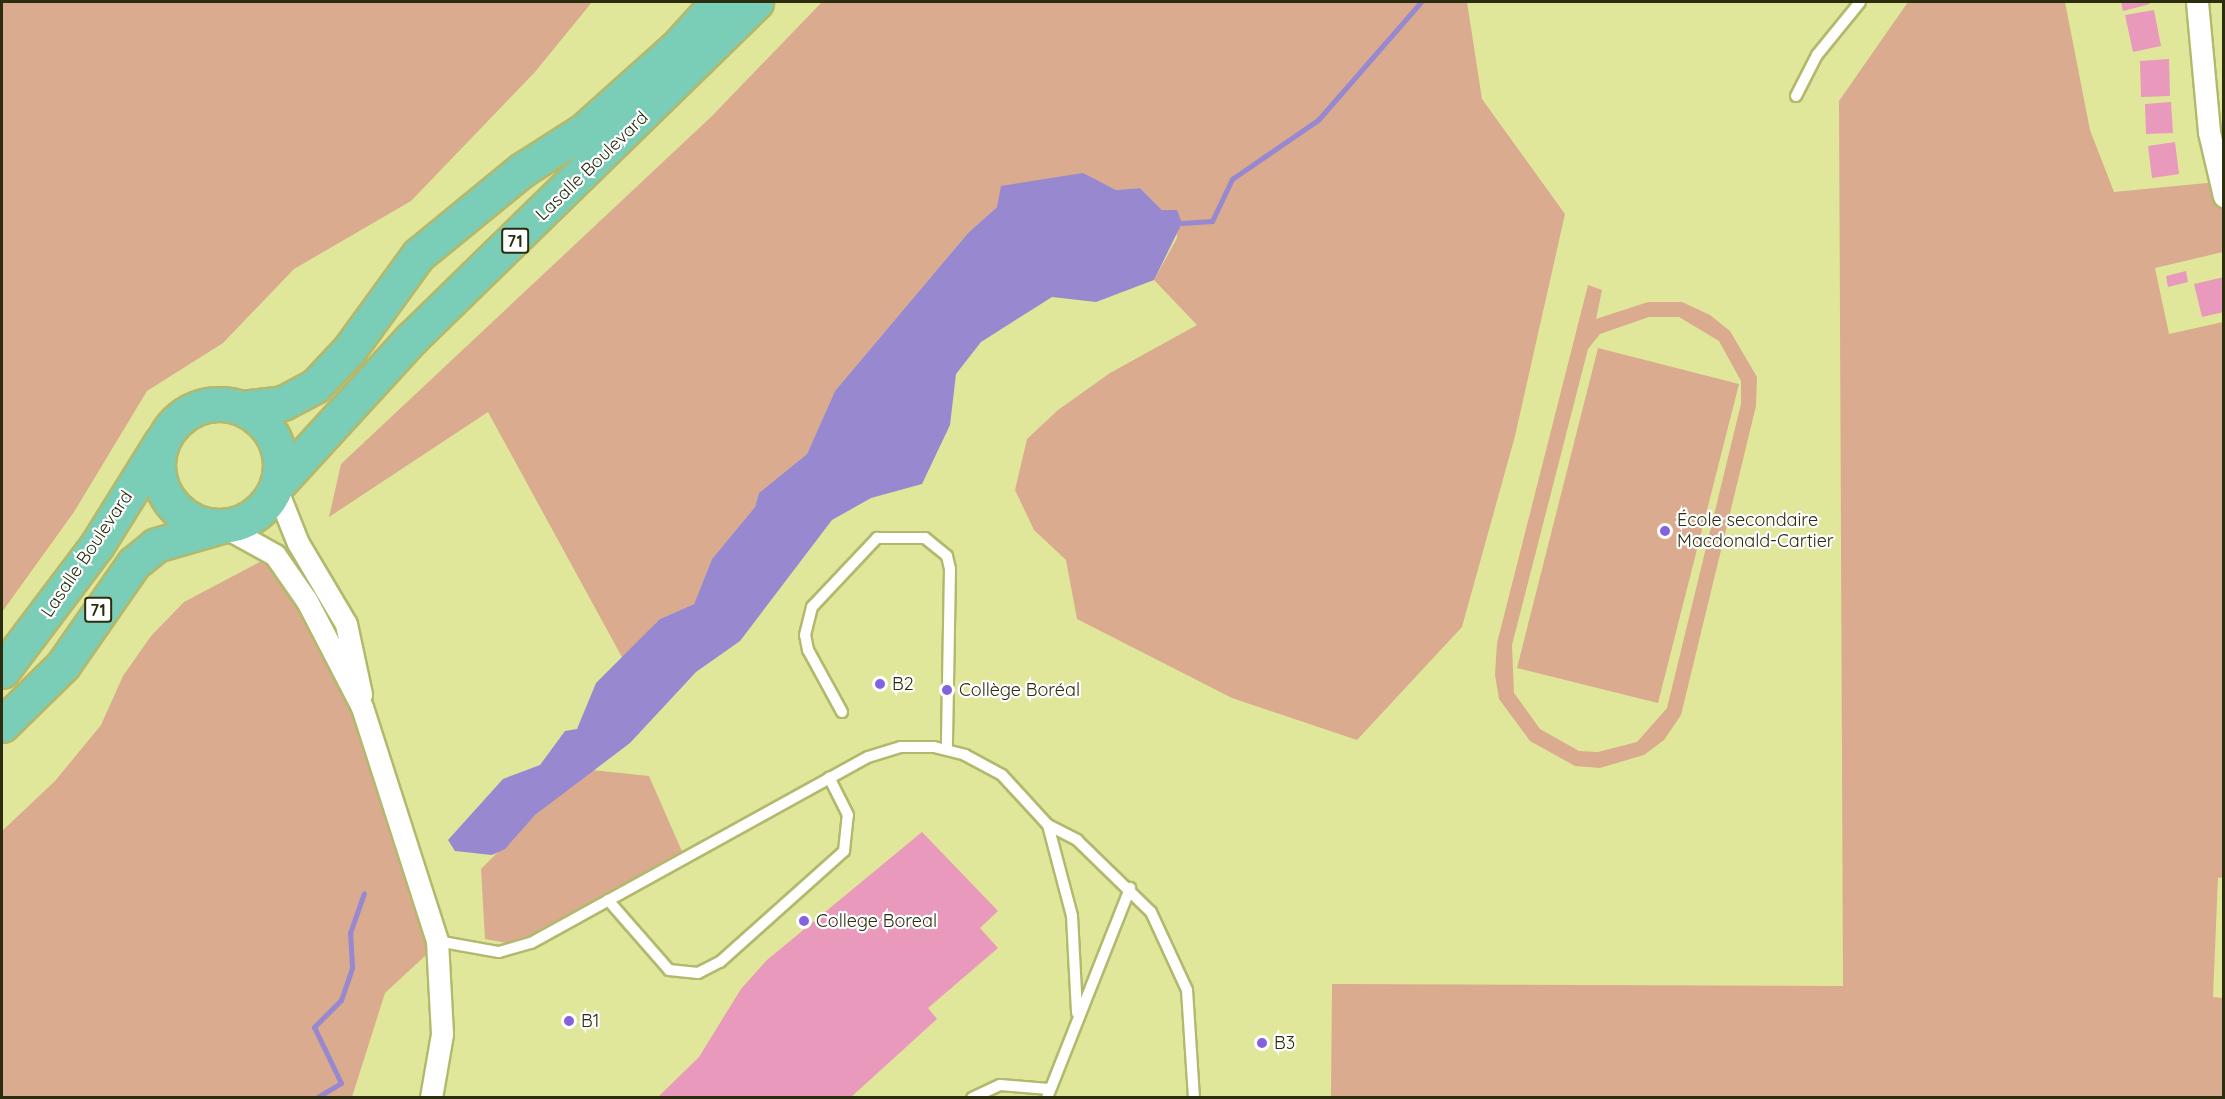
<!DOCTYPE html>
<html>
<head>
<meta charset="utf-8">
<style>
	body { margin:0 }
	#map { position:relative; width:2225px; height:1099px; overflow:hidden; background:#e0e79a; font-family:Quicksand,sans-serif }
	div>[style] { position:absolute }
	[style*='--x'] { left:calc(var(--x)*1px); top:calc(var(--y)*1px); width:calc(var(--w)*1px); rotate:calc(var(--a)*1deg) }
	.green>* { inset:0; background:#daab8e }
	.water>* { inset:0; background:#9788cf }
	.stream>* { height:5px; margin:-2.5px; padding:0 2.5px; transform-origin:2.5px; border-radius:2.5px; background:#9788cf }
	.building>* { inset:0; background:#e999bb }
	.roads { filter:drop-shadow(2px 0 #b2b96d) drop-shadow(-2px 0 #b2b96d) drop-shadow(0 2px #b2b96d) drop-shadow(0 -2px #b2b96d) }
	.service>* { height:10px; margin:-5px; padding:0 5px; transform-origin:5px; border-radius:5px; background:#fff }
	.minor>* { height:21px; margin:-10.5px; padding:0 10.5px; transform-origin:10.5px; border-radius:10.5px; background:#fff }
	.trunk>* { height:33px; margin:-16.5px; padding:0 16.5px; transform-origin:16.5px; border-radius:16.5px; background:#7aceb8 }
	.trunk>.ring { margin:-16.5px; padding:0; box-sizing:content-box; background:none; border:33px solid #7aceb8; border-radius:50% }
	.dots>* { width:16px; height:16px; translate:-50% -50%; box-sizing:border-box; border:3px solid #fff; border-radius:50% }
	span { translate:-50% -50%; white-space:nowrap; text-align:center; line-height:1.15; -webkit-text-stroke:4.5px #fff; paint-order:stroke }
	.shield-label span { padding:2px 4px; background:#fff; border:2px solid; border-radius:4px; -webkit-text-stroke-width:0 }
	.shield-label { font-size:16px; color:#2b2d0e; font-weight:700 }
	.street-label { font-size:18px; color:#2b2d0e }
	.poi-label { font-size:18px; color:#2b2d0e }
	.left { translate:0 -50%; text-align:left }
	.frame { position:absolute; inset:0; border:3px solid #2b2d0e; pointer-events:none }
</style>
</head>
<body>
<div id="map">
	<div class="green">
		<div style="clip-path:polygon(2px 2px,592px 2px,535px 72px,411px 201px,294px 269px,223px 343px,147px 391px,74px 512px,2px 612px)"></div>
		<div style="clip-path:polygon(822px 2px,1467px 2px,1482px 99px,1565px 214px,1515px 436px,1462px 627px,1357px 740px,1232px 698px,1077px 619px,1066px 560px,1034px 530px,1015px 490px,1027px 439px,1058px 410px,1110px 373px,1197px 325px,1154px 280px,1177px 238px,1177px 211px,1162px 210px,1140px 188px,1116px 190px,1102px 183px,997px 207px,968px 233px,835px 391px,807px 454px,759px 493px,755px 507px,712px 559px,694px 604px,660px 619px,623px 659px,488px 412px,329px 517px,341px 464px,712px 116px)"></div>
		<div style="clip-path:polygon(1908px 2px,2065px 2px,2090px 130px,2114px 192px,2217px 182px,2223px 200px,2223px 252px,2155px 268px,2169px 334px,2223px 322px,2224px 877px,2218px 878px,2213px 997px,2223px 998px,2223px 1097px,1331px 1098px,1332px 984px,1843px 986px,1839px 101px)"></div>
		<div style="clip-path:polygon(evenodd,1588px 285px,1602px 290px,1596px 319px,1648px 302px,1682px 302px,1710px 315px,1730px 331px,1757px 377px,1756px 406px,1681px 715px,1664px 740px,1644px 755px,1600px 768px,1575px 766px,1530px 741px,1499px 699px,1495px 675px,1497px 643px,1588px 285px,1649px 317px,1679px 317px,1719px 341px,1741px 381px,1741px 404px,1667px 708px,1637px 742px,1598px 752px,1579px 751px,1540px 729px,1514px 693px,1512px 645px,1588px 349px,1600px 334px,1649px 317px)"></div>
		<div style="clip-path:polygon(1598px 348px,1739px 384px,1658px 703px,1517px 668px)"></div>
		<div style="clip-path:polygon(273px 555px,312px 602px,439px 943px,385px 993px,352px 1097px,2px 1098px,2px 831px,55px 781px,101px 725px,123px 676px,151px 636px,184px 602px)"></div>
		<div style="clip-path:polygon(592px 770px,649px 776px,684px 856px,525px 946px,485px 939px,481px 869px,535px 815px)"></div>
	</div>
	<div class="water">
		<div style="clip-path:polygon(1083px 173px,1116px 190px,1140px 188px,1162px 210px,1177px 210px,1182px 223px,1154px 280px,1096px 302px,1052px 297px,981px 342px,956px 374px,950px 425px,922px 484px,871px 498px,832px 520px,740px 641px,696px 672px,630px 743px,535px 815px,505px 849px,492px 855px,455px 851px,448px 840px,503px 779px,540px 765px,565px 731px,577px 729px,596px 683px,660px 619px,694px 604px,712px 559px,755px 507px,759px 493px,807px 454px,835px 391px,968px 233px,997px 207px,1001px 186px)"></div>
	</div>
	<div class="stream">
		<div style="--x:1182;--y:223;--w:30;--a:-4"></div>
		<div style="--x:1212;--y:221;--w:47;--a:-64.5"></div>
		<div style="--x:1232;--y:179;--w:104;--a:-34.5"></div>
		<div style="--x:1318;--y:120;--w:157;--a:-48.9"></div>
		<div style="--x:316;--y:1098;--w:29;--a:-31"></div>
		<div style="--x:341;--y:1083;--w:62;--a:-115.7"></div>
		<div style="--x:314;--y:1027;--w:38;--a:-45"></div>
		<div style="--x:341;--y:1000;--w:34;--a:-71"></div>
		<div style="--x:352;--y:968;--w:35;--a:-93"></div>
		<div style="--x:350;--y:933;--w:42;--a:-70.7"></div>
	</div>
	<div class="building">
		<div style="clip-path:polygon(2121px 2px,2149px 2px,2150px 4px,2123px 11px)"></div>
		<div style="clip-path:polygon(2154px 10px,2161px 46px,2133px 52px,2125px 15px)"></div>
		<div style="clip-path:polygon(2169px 59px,2170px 96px,2141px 97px,2140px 61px)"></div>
		<div style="clip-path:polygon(2171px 102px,2173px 133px,2146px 134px,2145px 104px)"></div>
		<div style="clip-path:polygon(2175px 142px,2179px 174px,2152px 178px,2148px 146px)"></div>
		<div style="clip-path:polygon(2186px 271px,2188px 282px,2168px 287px,2166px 276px)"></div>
		<div style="clip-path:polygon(2224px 277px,2224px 312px,2202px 317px,2194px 284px)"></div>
		<div style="clip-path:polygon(922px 832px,998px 911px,980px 928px,998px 948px,928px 1008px,937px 1019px,850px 1098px,657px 1098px,699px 1057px,741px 989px,767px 960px)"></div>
	</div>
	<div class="roads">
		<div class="service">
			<div style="--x:1796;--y:96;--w:46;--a:-62.9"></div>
			<div style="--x:1817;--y:55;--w:68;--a:-50.9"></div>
			<div style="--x:842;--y:712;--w:71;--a:-118.7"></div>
			<div style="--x:808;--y:650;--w:15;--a:-101"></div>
			<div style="--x:805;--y:635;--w:29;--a:-76"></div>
			<div style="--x:812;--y:607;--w:95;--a:-46.7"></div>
			<div style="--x:877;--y:538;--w:48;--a:0"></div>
			<div style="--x:925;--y:538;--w:28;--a:39"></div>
			<div style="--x:947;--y:556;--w:13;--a:77"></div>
			<div style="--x:950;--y:569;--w:180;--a:91"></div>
			<div style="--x:1048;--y:825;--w:94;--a:75.2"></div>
			<div style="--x:1072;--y:916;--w:97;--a:87"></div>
			<div style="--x:608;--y:900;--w:93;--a:48.9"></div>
			<div style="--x:669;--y:970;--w:29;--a:6"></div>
			<div style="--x:698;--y:973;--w:25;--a:-27"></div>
			<div style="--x:720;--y:962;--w:166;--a:-41.8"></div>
			<div style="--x:844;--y:851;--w:36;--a:-84"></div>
			<div style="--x:848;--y:815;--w:42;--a:-116.6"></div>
			<div style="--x:437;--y:941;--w:63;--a:10.1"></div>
			<div style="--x:499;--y:952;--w:33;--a:-16"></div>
			<div style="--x:531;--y:943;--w:385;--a:-28.9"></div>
			<div style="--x:868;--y:757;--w:34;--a:-17"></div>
			<div style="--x:901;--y:747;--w:33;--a:0"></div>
			<div style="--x:934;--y:747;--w:32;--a:14"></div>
			<div style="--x:965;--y:755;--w:42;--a:28.4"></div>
			<div style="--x:1002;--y:775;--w:68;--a:47.4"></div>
			<div style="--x:1048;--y:825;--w:33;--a:27"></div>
			<div style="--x:1077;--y:840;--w:103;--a:44.2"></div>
			<div style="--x:1151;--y:912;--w:86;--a:65.2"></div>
			<div style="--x:1187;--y:990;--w:108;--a:86.3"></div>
			<div style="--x:972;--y:1098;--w:31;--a:-25"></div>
			<div style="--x:1000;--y:1085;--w:49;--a:4.7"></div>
			<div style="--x:1047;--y:1098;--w:226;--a:-68.4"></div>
		</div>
		<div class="minor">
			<div style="--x:2197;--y:2;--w:131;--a:84.7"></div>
			<div style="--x:2209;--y:132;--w:66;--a:76.8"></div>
			<div style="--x:276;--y:488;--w:59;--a:68.2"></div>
			<div style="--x:298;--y:543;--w:94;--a:59.3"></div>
			<div style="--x:346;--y:624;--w:72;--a:77.9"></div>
			<div style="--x:223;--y:526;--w:60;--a:29.1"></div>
			<div style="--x:275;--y:555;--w:56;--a:55.2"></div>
			<div style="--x:307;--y:601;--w:119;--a:62.6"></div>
			<div style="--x:362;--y:707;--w:246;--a:72.2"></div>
			<div style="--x:437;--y:941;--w:93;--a:86.9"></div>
			<div style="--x:442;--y:1034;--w:65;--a:99.8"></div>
		</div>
		<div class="trunk">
			<div class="ring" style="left:158px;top:404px;width:89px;height:89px"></div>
			<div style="--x:242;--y:408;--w:41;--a:-7"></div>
			<div style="--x:283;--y:403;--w:36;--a:-28"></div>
			<div style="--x:315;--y:386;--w:50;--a:-46.6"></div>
			<div style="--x:349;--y:350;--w:117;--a:-54"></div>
			<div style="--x:418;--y:255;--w:134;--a:-39.3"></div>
			<div style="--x:522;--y:170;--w:72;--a:-32.6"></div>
			<div style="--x:583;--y:131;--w:126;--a:-41.8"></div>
			<div style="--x:677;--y:47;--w:61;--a:-47.7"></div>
			<div style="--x:278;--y:484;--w:198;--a:-47.5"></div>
			<div style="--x:412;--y:338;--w:481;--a:-44.3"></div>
			<div style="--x:2;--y:671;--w:158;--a:-53"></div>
			<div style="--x:97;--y:545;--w:121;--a:-58.1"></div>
			<div style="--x:2;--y:725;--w:86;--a:-44.5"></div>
			<div style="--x:63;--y:665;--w:124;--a:-55.2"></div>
			<div style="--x:134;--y:563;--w:28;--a:-39"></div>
			<div style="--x:156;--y:545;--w:65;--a:-16.2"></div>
		</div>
	</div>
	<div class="dots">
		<div style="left:1665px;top:531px;background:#8562dd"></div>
		<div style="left:880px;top:684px;background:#8562dd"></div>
		<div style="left:947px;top:690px;background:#8562dd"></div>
		<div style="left:804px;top:921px;background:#8562dd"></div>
		<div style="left:569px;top:1021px;background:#8562dd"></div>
		<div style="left:1262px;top:1043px;background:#8562dd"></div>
	</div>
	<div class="shield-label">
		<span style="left:515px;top:241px">71</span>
		<span style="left:98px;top:610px">71</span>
	</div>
	<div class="street-label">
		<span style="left:592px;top:166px;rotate:-44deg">Lasalle Boulevard</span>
		<span style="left:87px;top:554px;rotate:-56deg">Lasalle Boulevard</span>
	</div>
	<div class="poi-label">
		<span class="left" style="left:1677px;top:531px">École secondaire<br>Macdonald-Cartier</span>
		<span class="left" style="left:892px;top:684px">B2</span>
		<span class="left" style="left:959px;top:690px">Collège Boréal</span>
		<span class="left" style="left:816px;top:921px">College Boreal</span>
		<span class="left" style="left:581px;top:1021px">B1</span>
		<span class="left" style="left:1274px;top:1043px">B3</span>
	</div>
	<div class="frame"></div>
</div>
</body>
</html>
